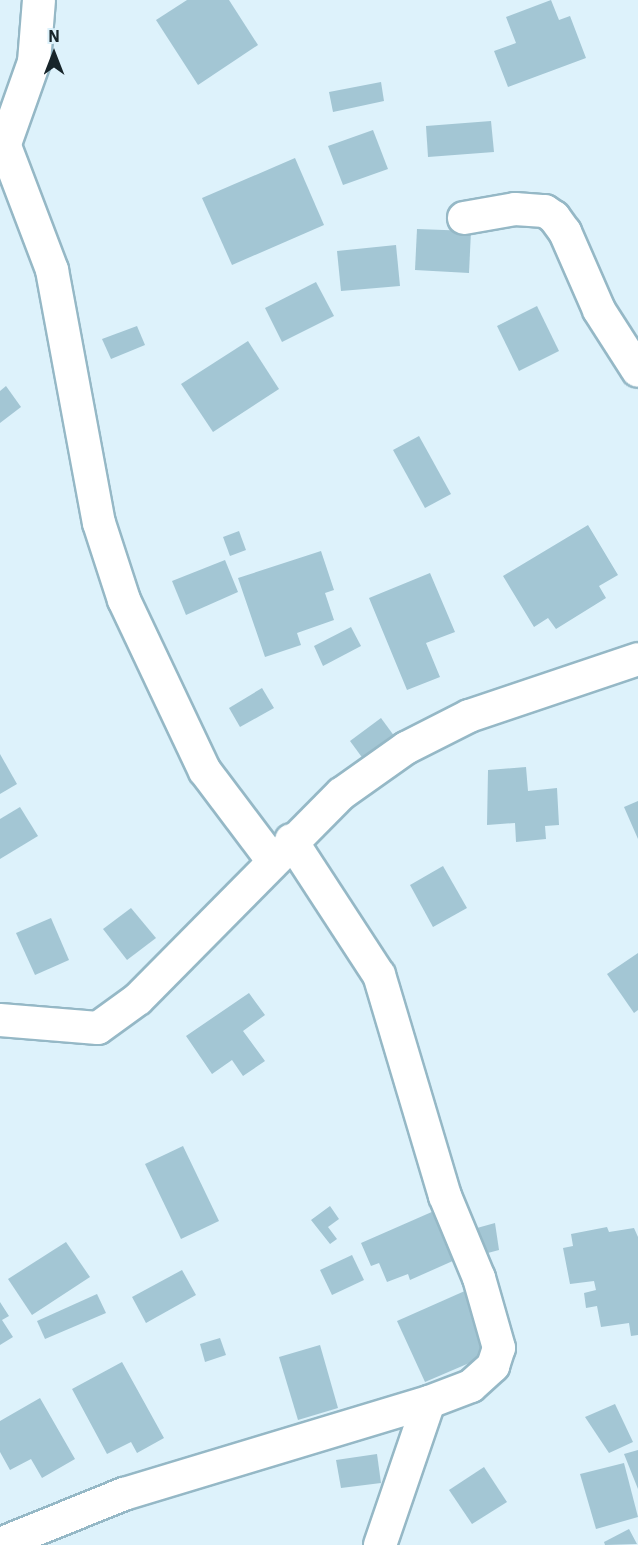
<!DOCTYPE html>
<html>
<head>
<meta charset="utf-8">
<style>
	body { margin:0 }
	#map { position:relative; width:638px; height:1545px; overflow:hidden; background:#ddf2fb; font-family:"IBM Plex Sans",sans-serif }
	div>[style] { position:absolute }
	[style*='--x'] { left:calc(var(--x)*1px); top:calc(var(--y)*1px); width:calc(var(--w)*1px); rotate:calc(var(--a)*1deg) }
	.building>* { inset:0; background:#a3c6d4 }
	.roads { filter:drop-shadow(2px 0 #95b8c6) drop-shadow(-2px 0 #95b8c6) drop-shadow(0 2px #95b8c6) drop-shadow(0 -2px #95b8c6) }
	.minor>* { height:32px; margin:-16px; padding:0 16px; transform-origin:16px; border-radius:16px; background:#fff }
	span { translate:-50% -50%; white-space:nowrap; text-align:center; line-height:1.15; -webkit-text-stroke:4.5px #ddf2fb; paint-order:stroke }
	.north { position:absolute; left:24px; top:24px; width:60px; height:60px; -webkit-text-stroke:4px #ddf2fb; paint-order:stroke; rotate:0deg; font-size:16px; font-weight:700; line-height:24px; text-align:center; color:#17252a }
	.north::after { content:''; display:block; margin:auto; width:21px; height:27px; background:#17252a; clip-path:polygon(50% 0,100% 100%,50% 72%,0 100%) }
</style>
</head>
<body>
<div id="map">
	<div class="building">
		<div style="clip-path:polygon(187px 0,229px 0,258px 45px,198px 85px,156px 20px)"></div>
		<div style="clip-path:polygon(551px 0,559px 20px,570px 16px,586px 58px,508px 87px,494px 51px,516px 43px,506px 17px)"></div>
		<div style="clip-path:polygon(381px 82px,384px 101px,333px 112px,329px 92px)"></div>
		<div style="clip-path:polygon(491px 121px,494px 152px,428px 157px,426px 126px)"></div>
		<div style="clip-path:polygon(373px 130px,388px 169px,343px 185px,328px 146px)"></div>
		<div style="clip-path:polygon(295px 158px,324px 225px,232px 265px,202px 198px)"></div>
		<div style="clip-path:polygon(417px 229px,471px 231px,469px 273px,415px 270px)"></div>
		<div style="clip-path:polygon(396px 245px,400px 286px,341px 291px,337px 251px)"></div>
		<div style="clip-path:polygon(316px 282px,334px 316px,282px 342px,265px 308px)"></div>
		<div style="clip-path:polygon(537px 306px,559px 351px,519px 371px,497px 326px)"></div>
		<div style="clip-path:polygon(137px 326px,145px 345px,111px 359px,102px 339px)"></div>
		<div style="clip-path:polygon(248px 341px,279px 389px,213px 432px,181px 384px)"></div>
		<div style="clip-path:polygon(6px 386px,21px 407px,0 423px,0 391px)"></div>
		<div style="clip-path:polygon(419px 436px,451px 494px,425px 508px,393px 450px)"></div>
		<div style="clip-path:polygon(588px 525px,618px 575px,599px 586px,606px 598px,556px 629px,548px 618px,534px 627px,503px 576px)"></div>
		<div style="clip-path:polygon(239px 531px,246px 550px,230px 556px,223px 537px)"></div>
		<div style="clip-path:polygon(321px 551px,334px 590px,325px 593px,334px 620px,297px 633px,301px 645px,265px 657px,238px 578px)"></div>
		<div style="clip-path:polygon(225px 560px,238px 592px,186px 615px,172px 581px)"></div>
		<div style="clip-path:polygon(430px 573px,455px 632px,426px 643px,440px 677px,407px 690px,369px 598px)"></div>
		<div style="clip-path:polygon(351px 627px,361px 646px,323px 666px,314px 646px)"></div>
		<div style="clip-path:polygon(262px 688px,274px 708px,240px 727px,229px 708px)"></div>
		<div style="clip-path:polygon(381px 718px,403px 748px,372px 771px,350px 741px)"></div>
		<div style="clip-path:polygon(0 754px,17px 784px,0 794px)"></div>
		<div style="clip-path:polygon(526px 767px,528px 791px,557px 788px,559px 825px,545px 826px,546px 839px,516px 842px,515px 823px,487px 825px,488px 770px)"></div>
		<div style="clip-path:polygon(638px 801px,638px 839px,624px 807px)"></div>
		<div style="clip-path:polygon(20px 807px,38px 836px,0 859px,0 819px)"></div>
		<div style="clip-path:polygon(443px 866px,467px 908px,433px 927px,410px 885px)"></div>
		<div style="clip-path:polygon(131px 908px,156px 938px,127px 960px,103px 929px)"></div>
		<div style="clip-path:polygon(51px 918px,69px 960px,35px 975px,16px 933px)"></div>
		<div style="clip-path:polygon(638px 953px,638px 1010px,634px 1013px,607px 974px)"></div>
		<div style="clip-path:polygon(249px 993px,265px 1015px,243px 1031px,265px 1061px,243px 1076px,232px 1060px,212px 1074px,186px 1036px)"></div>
		<div style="clip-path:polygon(183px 1146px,219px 1221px,181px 1239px,145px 1164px)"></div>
		<div style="clip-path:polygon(330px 1206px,339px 1219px,328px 1227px,337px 1239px,330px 1244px,311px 1220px)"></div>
		<div style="clip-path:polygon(434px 1211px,455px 1260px,410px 1280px,408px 1274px,387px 1282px,379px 1263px,371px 1266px,361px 1243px)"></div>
		<div style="clip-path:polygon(495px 1223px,499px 1250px,484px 1254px,477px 1228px)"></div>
		<div style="clip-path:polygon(607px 1227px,609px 1232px,634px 1228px,638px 1237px,638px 1335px,631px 1336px,629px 1323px,601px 1327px,597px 1306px,586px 1308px,584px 1293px,596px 1290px,594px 1281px,570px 1284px,563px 1248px,573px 1246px,571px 1234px)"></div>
		<div style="clip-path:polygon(66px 1242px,90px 1277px,32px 1315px,8px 1279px)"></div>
		<div style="clip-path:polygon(352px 1255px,364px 1280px,332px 1295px,320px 1270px)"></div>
		<div style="clip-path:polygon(182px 1270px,196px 1295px,146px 1323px,132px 1297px)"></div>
		<div style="clip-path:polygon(467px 1290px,495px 1352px,425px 1382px,397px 1321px)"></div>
		<div style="clip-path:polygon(97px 1294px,106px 1313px,45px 1339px,37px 1321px)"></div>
		<div style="clip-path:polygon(0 1302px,9px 1316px,2px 1320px,13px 1337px,0 1345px)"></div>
		<div style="clip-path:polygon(220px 1338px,226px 1355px,205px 1362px,200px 1344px)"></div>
		<div style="clip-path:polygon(320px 1345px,338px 1408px,298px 1420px,279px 1357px)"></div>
		<div style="clip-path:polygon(122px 1362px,164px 1438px,137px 1453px,131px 1442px,107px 1454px,72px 1389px)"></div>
		<div style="clip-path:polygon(40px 1398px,75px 1459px,42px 1478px,31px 1459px,10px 1470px,0 1452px,0 1421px)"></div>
		<div style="clip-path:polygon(615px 1404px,633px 1442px,609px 1453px,585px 1417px)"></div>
		<div style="clip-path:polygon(638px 1450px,638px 1489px,624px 1454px)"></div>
		<div style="clip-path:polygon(377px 1454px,381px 1483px,341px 1488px,336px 1460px)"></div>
		<div style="clip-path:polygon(624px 1463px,638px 1517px,596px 1529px,580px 1474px)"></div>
		<div style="clip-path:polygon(484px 1467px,507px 1502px,472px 1524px,449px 1490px)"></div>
		<div style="clip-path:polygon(629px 1529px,637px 1544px,605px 1545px,604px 1542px)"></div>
	</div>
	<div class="roads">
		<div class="minor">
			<div style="--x:0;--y:133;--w:147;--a:69.2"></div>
			<div style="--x:52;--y:270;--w:257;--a:79.5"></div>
			<div style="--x:99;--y:523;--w:81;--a:72"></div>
			<div style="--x:124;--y:600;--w:189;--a:64.7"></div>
			<div style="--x:205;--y:771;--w:111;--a:53"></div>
			<div style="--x:6;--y:141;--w:84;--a:-70.5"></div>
			<div style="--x:34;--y:62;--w:62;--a:-85.4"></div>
			<div style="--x:464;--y:218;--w:52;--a:-10"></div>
			<div style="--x:515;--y:209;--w:30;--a:4"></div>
			<div style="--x:545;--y:211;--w:11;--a:34"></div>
			<div style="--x:554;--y:217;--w:19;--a:54"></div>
			<div style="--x:565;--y:232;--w:85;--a:66.4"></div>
			<div style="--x:599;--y:310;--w:72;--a:57.4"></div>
			<div style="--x:0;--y:1020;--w:98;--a:4.7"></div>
			<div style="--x:98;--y:1028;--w:49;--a:-35.9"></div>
			<div style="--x:138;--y:999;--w:289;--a:-45.3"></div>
			<div style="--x:341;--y:794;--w:80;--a:-35.3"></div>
			<div style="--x:406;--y:748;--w:71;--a:-26.9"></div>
			<div style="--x:469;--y:716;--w:178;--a:-18.6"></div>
			<div style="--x:0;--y:1544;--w:134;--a:-22"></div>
			<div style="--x:124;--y:1494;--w:319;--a:-16.8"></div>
			<div style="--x:429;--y:1402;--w:45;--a:-20.9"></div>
			<div style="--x:471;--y:1386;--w:30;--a:-42"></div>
			<div style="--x:493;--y:1366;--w:19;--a:-72"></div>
			<div style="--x:499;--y:1348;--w:73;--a:-105.9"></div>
			<div style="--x:479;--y:1278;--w:89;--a:-112.5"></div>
			<div style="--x:445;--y:1196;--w:231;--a:-106.6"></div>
			<div style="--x:379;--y:975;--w:161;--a:-123.1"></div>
			<div style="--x:380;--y:1545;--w:151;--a:-71.1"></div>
		</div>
	</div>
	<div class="north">N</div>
</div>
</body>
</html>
